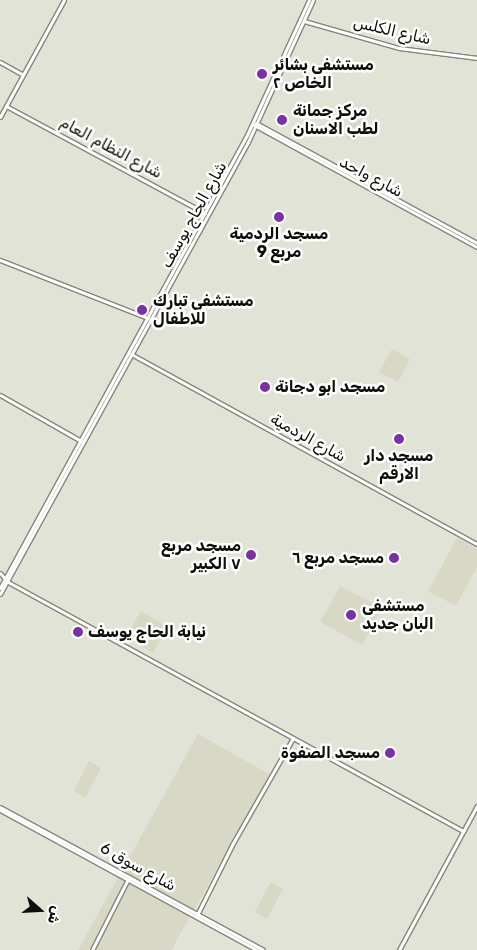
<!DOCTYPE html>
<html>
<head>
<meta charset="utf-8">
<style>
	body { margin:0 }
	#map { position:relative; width:477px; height:950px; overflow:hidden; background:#e2e3d7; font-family:Rubik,"Noto Sans Arabic",sans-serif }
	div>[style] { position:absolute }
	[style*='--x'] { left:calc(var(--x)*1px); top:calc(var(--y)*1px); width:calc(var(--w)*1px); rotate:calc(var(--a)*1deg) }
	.built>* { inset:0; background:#d7d8c5 }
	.roads { filter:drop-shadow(1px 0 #85867b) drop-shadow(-1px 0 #85867b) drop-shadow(0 1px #85867b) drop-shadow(0 -1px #85867b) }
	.tertiary>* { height:3px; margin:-1.5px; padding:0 1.5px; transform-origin:1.5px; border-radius:1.5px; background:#fff }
	.secondary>* { height:3px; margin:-1.5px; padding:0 1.5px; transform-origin:1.5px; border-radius:1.5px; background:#fff }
	.dots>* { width:14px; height:14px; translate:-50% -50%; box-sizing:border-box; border:2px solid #fff; border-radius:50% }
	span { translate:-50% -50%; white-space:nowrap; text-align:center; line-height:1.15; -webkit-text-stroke:5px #fff; paint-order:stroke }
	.street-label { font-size:16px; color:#0d0d09 }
	.poi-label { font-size:16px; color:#0d0d09; font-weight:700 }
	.left { translate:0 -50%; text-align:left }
	.right { translate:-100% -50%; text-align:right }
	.north { position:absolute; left:15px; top:885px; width:50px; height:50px; -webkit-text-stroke:4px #fff; paint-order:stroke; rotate:109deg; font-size:14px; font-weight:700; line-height:20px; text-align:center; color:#0d0d09 }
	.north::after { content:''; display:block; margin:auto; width:18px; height:22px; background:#0d0d09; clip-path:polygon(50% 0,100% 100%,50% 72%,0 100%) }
</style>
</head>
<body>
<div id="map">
	<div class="built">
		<div style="clip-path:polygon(353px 109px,365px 112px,356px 142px,345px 138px)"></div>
		<div style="clip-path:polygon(392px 349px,410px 359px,398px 382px,379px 372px)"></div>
		<div style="clip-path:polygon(457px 538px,477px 549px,477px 567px,456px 606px,428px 591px)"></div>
		<div style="clip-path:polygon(340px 586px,382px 608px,362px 645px,320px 622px)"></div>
		<div style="clip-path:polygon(141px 611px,167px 626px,153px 653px,125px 637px)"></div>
		<div style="clip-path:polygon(198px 734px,271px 775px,171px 950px,78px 950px)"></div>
		<div style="clip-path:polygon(89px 761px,101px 768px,85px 798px,74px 791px)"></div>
		<div style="clip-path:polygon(271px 882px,283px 889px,267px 919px,255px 912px)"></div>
	</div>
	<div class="roads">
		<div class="tertiary">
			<div style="--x:304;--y:21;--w:99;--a:15.9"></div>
			<div style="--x:399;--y:48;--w:79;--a:7.3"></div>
			<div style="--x:0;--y:62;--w:26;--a:29"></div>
			<div style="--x:6;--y:106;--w:226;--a:28.3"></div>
			<div style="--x:0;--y:117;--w:133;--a:-61.3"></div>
			<div style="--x:256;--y:123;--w:251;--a:28.5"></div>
			<div style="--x:254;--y:125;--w:254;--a:28.7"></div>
			<div style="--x:0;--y:260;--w:159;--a:21.4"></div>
			<div style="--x:131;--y:354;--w:395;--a:28.8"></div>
			<div style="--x:0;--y:395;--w:93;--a:29.6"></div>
			<div style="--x:0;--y:573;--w:12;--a:48"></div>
			<div style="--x:8;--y:582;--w:519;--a:28.69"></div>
			<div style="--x:0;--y:807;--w:299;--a:28.5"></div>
			<div style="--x:0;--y:810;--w:293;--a:28.6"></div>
			<div style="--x:197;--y:915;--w:78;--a:-63.4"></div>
			<div style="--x:232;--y:845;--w:123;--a:-60.3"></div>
			<div style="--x:92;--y:950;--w:82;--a:-63.1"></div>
			<div style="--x:399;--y:950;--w:164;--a:-61.6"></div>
		</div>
		<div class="secondary">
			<div style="--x:0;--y:588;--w:516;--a:-61.4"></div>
			<div style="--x:247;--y:135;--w:149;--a:-65.3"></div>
			<div style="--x:0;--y:594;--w:516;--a:-61.25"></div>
			<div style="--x:248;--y:142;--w:156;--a:-65.4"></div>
		</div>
	</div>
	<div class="dots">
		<div style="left:262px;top:74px;background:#7b31a3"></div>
		<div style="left:282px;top:120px;background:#7b31a3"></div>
		<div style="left:279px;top:217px;background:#7b31a3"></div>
		<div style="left:142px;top:310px;background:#7b31a3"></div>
		<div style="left:265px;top:387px;background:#7b31a3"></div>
		<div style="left:399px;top:439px;background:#7b31a3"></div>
		<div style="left:251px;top:555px;background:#7b31a3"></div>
		<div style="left:394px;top:558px;background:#7b31a3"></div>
		<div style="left:351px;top:615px;background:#7b31a3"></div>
		<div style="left:78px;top:632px;background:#7b31a3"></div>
		<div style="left:390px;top:753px;background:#7b31a3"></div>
	</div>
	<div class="street-label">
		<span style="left:392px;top:31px;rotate:13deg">شارع الكلس</span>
		<span style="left:111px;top:148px;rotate:28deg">شارع النظام العام</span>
		<span style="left:371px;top:177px;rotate:28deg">شارع واحد</span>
		<span style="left:194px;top:215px;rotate:-61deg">شارع الحاج يوسف</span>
		<span style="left:308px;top:438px;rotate:29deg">شارع الردمية</span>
		<span style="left:138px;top:867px;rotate:29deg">شارع سوق 6</span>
	</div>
	<div class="poi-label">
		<span class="left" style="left:273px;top:74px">مستشفى بشائر<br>الخاص ٢</span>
		<span class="left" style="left:293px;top:120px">مركز جمانة<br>لطب الاسنان</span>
		<span style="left:279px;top:243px">مسجد الردمية<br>مربع 9</span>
		<span class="left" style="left:153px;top:310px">مستشفى تبارك<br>للاطفال</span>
		<span class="left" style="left:275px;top:387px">مسجد ابو دجانة</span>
		<span style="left:399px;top:465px">مسجد دار<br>الارقم</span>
		<span class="right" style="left:241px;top:555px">مسجد مربع<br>٧ الكبير</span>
		<span class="right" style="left:384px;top:558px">مسجد مربع ٦</span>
		<span class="left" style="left:362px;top:615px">مستشفى<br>البان جديد</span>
		<span class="left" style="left:88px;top:632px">نيابة الحاج يوسف</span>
		<span class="right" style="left:380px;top:753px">مسجد الصفوة</span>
	</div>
	<div class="north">ش</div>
</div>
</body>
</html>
